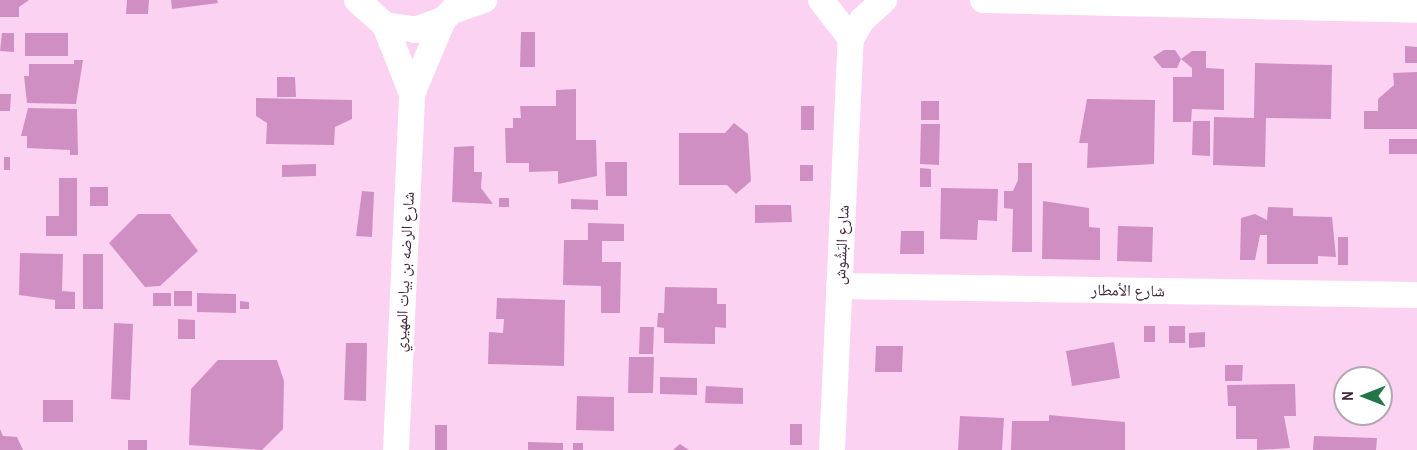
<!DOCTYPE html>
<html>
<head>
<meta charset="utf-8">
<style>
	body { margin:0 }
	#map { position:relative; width:1417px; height:450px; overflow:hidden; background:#fcd2f2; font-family:"Archivo Narrow","Noto Naskh Arabic",sans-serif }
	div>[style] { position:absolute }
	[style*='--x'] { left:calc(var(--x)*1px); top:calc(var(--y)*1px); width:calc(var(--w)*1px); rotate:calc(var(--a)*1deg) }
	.building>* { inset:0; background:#d08fc3 }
	.minor>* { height:26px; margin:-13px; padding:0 13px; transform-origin:13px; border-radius:13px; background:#fff }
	span { translate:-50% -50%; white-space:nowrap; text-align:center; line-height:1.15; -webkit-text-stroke:4.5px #fff; paint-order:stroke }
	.street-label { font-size:16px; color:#3f253a }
	.north { position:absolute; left:1333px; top:366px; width:60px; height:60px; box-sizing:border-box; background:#fff; border:2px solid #b2a8b0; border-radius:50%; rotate:270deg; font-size:16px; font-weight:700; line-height:24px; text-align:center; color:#3f253a }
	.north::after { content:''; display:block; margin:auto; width:21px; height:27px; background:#237547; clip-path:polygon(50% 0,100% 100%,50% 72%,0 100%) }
</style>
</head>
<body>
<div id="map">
	<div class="building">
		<div style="clip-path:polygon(0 0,29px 0,19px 7px,19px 17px,0 17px)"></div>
		<div style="clip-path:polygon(127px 0,149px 0,148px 14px,126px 14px)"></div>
		<div style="clip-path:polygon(171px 0,217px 0,218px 3px,172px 9px)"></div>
		<div style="clip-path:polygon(521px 32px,535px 32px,535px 67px,520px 67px)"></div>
		<div style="clip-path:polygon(2px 33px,14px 33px,14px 52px,0 51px)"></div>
		<div style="clip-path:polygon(25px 33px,68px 33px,68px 56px,25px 56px)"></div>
		<div style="clip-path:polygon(1405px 46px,1417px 47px,1417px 63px,1405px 63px)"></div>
		<div style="clip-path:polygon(1164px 50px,1175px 50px,1181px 59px,1177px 68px,1162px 68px,1153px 57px)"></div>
		<div style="clip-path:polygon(1192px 51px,1206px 51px,1206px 68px,1224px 69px,1224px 110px,1192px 109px,1191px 122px,1173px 122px,1173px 77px,1192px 77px,1192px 68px,1181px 59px)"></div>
		<div style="clip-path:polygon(74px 60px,83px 60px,76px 104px,27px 103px,24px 76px,29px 76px,29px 64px,74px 64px)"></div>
		<div style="clip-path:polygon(1255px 63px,1332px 65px,1331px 119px,1266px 118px,1265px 167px,1213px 165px,1214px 117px,1254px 118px)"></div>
		<div style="clip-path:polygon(1417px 72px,1417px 129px,1364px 129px,1364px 111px,1378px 111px,1378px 99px,1394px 85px,1393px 73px)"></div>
		<div style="clip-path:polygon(277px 77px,295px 77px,296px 97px,277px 97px)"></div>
		<div style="clip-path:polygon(576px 89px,576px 140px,596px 140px,597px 176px,558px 184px,558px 171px,529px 172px,529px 163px,506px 163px,505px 128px,513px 128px,513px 118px,521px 118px,520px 106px,556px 106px,556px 90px)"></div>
		<div style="clip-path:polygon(0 94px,11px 94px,10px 111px,0 111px)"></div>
		<div style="clip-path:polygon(256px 98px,352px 100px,352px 119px,335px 127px,334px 145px,266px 144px,267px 123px,256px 116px)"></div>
		<div style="clip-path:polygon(1087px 99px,1155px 100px,1154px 164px,1087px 168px,1088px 143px,1079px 143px)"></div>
		<div style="clip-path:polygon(921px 101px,939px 101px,939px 120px,921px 120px)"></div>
		<div style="clip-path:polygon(801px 106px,814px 106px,814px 130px,801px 130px)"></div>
		<div style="clip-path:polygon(28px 108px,77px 109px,78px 155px,70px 155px,70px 150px,27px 148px,27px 136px,21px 136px)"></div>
		<div style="clip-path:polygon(1193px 121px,1210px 121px,1210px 156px,1192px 155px)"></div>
		<div style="clip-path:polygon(734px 123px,748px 134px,751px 181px,736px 194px,727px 185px,679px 185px,679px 133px,725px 133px)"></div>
		<div style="clip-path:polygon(921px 124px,940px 124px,939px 165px,920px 164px)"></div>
		<div style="clip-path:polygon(1389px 139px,1417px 139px,1417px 154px,1389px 154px)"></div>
		<div style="clip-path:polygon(474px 146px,474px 172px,482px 172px,481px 188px,493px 204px,452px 202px,454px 147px)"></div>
		<div style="clip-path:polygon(4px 157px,10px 157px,10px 170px,4px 170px)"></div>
		<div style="clip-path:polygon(605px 162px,627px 162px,627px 196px,606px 196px)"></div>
		<div style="clip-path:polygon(1018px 163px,1032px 163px,1032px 252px,1012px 252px,1013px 209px,1004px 208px,1004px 191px,1013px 191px,1018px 180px)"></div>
		<div style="clip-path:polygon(316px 164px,316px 176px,282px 177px,282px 165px)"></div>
		<div style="clip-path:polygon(800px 165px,813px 165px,813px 181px,800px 181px)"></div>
		<div style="clip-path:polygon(920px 168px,931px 169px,931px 187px,920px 187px)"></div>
		<div style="clip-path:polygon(59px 178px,77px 178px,77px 236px,46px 236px,46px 216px,59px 216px)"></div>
		<div style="clip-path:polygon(90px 187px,108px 187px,108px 206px,90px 206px)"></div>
		<div style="clip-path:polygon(941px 188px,998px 189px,997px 221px,978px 220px,977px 240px,940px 239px)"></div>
		<div style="clip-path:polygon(362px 191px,374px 192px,372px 237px,356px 236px)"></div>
		<div style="clip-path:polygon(499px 198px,509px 198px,509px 207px,499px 207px)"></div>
		<div style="clip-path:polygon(571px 199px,598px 200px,598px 210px,571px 209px)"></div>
		<div style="clip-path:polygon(1043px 201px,1089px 208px,1089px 227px,1100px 228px,1100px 260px,1042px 259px)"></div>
		<div style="clip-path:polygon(755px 205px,791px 205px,792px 222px,755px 223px)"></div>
		<div style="clip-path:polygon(1268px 207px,1293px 208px,1293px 216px,1332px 217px,1336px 257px,1318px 256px,1318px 264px,1267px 264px,1267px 235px,1260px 235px,1255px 260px,1240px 260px,1241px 218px,1255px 214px,1267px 220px)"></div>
		<div style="clip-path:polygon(138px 214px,170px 214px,198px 251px,160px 286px,145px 287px,109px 243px)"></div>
		<div style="clip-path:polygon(588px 223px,624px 224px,624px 241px,602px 241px,602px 262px,621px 262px,620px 313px,601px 313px,601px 286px,563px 285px,564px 240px,588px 240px)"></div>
		<div style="clip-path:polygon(1118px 226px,1153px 227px,1152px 262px,1117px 261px)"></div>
		<div style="clip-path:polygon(901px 231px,924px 231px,924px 254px,900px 254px)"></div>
		<div style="clip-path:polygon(1338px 237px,1348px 237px,1348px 265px,1338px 265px)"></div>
		<div style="clip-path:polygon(20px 253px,63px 254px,62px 291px,75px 292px,75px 309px,55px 309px,55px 300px,19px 295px)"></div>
		<div style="clip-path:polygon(83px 254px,103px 254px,103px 309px,83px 309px)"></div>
		<div style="clip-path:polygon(665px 287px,717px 288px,717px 304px,726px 304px,726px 328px,715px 327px,715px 344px,664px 343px,664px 328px,657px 327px,658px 313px,664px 313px)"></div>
		<div style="clip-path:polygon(174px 291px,192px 291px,192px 306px,174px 306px)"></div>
		<div style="clip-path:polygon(153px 293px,171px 293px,171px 306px,153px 306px)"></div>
		<div style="clip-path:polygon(197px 293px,236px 294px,236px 313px,197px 312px)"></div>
		<div style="clip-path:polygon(497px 298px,565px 300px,564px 366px,488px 364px,489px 332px,503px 333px,504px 319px,496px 319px)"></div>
		<div style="clip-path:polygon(240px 301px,249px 302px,249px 309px,240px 309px)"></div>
		<div style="clip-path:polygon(178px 319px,195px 320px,195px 339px,178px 339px)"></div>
		<div style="clip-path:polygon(114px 323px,133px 324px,130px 400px,111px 399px)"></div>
		<div style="clip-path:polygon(1144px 326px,1155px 326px,1155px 342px,1144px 342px)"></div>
		<div style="clip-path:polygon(1169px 326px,1185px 326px,1185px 343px,1169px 343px)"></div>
		<div style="clip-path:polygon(640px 327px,654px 327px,653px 354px,639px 354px)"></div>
		<div style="clip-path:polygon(1205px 332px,1205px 347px,1189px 348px,1189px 333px)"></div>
		<div style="clip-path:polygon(1114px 342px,1120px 378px,1072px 386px,1066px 351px)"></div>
		<div style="clip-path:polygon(346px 343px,367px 343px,366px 401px,344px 400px)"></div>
		<div style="clip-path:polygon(876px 346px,903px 346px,902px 372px,875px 372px)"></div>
		<div style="clip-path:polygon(629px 357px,654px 357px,653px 393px,628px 393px)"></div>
		<div style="clip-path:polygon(218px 360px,277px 360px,284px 381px,283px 429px,262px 450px,189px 445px,191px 389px)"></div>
		<div style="clip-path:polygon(1225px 365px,1243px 365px,1242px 381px,1225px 381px)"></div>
		<div style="clip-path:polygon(660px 377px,697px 378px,697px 395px,660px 394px)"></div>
		<div style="clip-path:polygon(1295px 384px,1296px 416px,1284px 416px,1290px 448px,1257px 450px,1257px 439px,1236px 439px,1236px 406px,1228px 406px,1227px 385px)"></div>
		<div style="clip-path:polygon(706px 386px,743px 388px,743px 404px,705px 403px)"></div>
		<div style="clip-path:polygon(577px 396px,614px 397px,614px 431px,576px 430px)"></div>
		<div style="clip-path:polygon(43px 400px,73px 400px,73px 422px,43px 422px)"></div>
		<div style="clip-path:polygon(1049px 415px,1125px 422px,1125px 450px,1011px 450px,1012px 421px,1049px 421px)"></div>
		<div style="clip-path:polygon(960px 416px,1004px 418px,1002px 450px,958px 450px)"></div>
		<div style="clip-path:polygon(790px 424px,802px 424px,802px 445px,790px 445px)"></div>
		<div style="clip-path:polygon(435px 425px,447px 425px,447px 450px,435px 450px)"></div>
		<div style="clip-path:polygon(0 429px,3px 436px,17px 437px,23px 450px,0 450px)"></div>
		<div style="clip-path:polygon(1314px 436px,1377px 438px,1376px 450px,1313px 450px)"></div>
		<div style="clip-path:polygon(128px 440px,147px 440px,147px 450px,128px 450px)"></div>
		<div style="clip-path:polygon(528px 442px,563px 443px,563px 450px,528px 450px)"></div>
		<div style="clip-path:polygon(573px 443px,583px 443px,583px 450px,573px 450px)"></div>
		<div style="clip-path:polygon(680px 444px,689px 450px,673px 450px)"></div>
	</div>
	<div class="minor">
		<div style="--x:357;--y:0;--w:38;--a:42"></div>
		<div style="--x:385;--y:25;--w:30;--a:9"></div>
		<div style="--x:415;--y:30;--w:30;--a:-20"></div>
		<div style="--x:443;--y:20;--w:28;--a:-46"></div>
		<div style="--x:821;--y:0;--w:49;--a:52.4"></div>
		<div style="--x:983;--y:0;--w:434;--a:1.3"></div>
		<div style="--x:455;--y:10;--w:31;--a:-19"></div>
		<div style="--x:385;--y:25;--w:74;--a:68.6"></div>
		<div style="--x:839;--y:286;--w:578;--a:0.89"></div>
		<div style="--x:396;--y:450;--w:356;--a:-87.4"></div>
		<div style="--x:412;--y:94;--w:80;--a:-67.3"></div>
		<div style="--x:832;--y:450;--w:411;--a:-87.4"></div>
		<div style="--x:851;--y:39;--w:22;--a:-60"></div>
		<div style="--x:862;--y:20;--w:30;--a:-42"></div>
	</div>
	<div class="street-label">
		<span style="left:841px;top:245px;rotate:-87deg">شارع البَشُوش</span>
		<span style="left:404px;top:272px;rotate:-87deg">شارع الرضه بن بيات المهيري</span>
		<span style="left:1128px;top:290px;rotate:1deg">شارع الأمطار</span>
	</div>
	<div class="north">N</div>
</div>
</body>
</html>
